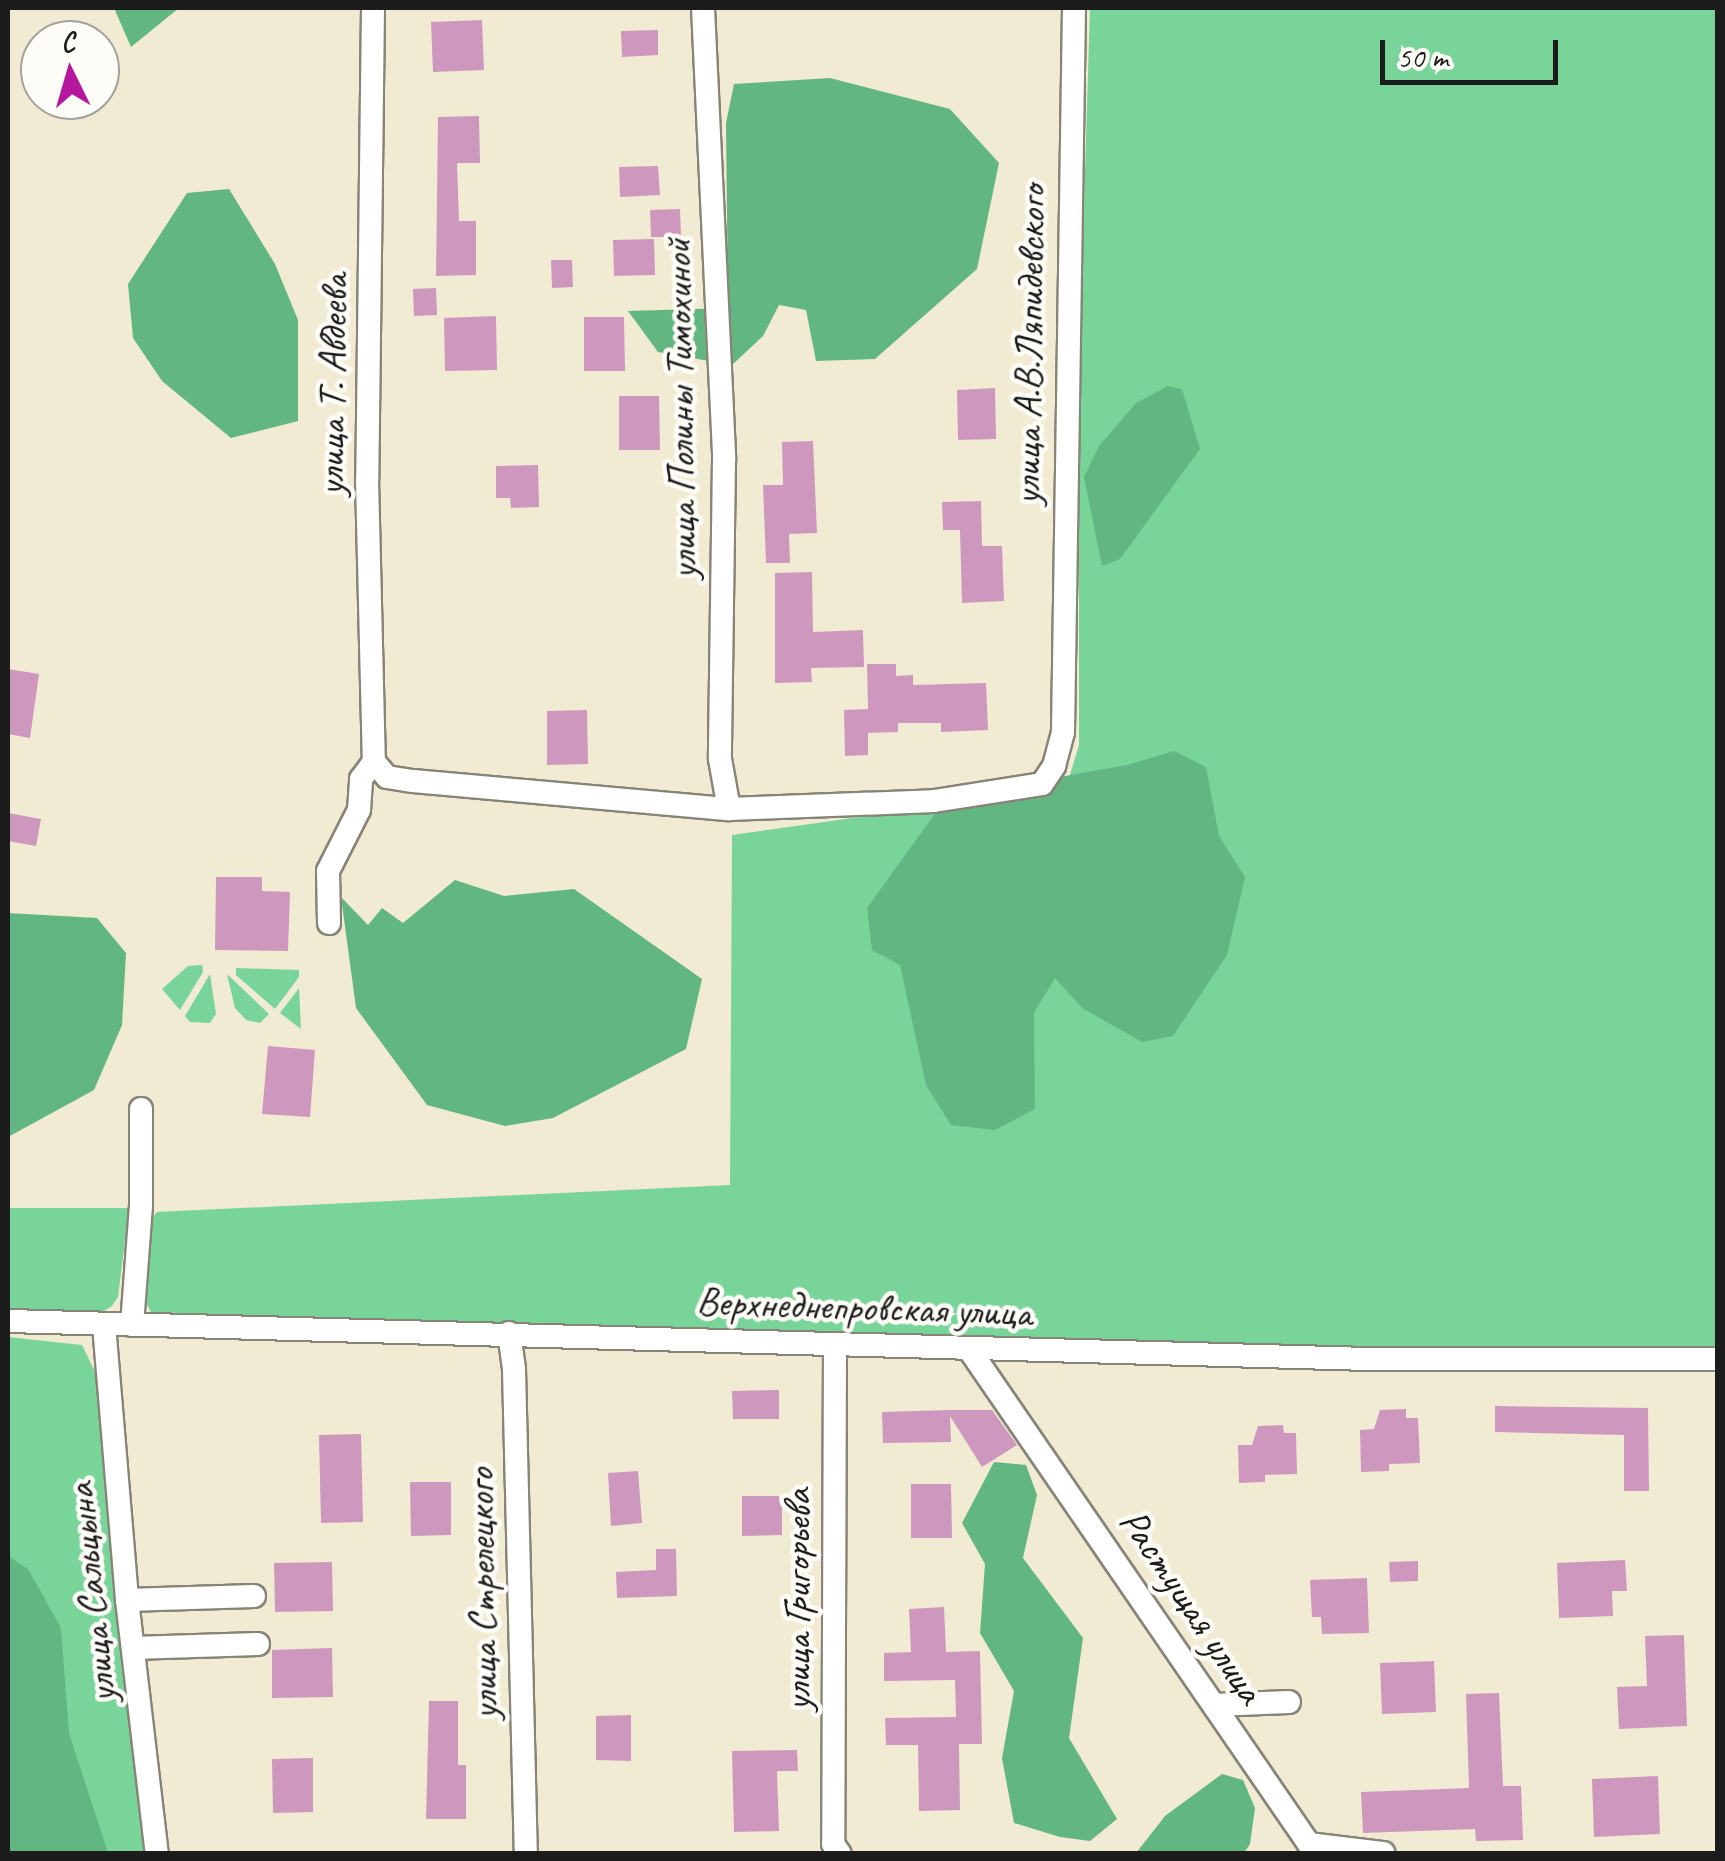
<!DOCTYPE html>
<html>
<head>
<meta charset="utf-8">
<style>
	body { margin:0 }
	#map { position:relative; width:1725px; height:1861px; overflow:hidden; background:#f2ebd3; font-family:Caveat,sans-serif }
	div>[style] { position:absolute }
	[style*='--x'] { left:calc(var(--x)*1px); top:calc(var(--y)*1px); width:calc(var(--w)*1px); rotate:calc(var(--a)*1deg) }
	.green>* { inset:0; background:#79d49a }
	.forest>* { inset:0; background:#62b682 }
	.building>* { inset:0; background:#ce98be }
	.roads { filter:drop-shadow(2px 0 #878478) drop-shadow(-2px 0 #878478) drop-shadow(0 2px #878478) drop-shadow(0 -2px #878478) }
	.minor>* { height:22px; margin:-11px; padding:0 11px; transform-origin:11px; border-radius:11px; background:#fff }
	span { translate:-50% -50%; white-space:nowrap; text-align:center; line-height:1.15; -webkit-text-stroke:9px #fdfcf7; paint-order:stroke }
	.street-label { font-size:40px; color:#1c1c1c }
	.frame { position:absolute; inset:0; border:10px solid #1c1c1c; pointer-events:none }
	.north { position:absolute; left:20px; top:20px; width:100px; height:100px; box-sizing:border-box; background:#fdfcf7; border:2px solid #a3a29f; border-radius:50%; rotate:355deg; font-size:28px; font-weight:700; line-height:40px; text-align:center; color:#1c1c1c }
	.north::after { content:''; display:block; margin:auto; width:35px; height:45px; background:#b5179e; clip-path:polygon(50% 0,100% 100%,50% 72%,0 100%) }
	.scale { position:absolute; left:1380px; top:40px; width:178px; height:45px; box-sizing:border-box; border:5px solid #1c1c1c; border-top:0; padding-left:12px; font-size:30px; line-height:35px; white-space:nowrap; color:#1c1c1c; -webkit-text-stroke:8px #fdfcf7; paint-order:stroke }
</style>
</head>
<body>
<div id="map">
	<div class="green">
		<div style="clip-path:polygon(1090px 8px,1717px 8px,1717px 1351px,1556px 1346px,1153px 1347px,151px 1312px,143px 1297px,148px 1223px,157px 1212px,730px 1185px,732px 835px,1066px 788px,1079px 745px,1079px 367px)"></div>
		<div style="clip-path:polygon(202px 965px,203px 972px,180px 1010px,162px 989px,188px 966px)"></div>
		<div style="clip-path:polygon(236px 968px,299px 970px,299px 977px,275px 1009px,236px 975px)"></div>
		<div style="clip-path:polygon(210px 974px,216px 1014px,210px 1023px,190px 1022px,185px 1016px)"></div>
		<div style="clip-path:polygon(227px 974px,269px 1014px,260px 1023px,246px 1020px,235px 1008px)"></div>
		<div style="clip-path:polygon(299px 988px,301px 1029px,280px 1013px)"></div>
		<div style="clip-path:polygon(8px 1208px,129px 1208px,118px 1297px,112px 1306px,101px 1313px,8px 1308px)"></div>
		<div style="clip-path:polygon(8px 1337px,82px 1345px,96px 1374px,145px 1853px,8px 1854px)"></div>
	</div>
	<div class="forest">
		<div style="clip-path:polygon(114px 8px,179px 8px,131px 47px)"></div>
		<div style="clip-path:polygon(830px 78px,950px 109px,999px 163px,977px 269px,875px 359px,816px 361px,806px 310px,779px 305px,763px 336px,732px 365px,658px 352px,628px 311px,728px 308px,726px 123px,734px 84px)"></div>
		<div style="clip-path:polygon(229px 189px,275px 264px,298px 320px,298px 421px,231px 438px,162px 381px,133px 338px,128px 284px,187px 193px)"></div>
		<div style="clip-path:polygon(1168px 386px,1182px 389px,1200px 449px,1120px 559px,1102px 566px,1084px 477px,1099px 446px,1136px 403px)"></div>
		<div style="clip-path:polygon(1174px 751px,1206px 767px,1219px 836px,1245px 877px,1227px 955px,1173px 1036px,1142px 1042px,1082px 1008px,1055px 978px,1034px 1013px,1035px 1109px,995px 1130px,951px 1125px,926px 1085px,900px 965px,872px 950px,867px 908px,934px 815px,1003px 787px,1127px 765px)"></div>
		<div style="clip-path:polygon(455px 880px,504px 896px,574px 889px,702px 979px,686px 1049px,553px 1118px,505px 1126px,427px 1105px,356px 1008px,341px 897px,368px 925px,382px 908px,403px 923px)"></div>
		<div style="clip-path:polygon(8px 913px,97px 918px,126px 953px,122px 1025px,94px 1090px,8px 1137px)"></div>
		<div style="clip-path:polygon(994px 1462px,1026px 1465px,1037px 1495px,1023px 1558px,1083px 1638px,1069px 1738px,1117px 1819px,1090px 1841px,1060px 1837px,1014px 1823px,1002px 1758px,1014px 1691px,980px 1633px,985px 1564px,962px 1523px)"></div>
		<div style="clip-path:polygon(8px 1556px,28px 1569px,61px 1628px,69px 1733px,108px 1853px,8px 1853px)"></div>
		<div style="clip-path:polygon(1222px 1774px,1243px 1780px,1255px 1808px,1250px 1844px,1244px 1853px,1136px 1853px,1165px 1816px)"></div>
	</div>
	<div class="building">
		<div style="clip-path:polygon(482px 20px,484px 70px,433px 72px,431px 22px)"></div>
		<div style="clip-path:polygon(658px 30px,658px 55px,622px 57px,621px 31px)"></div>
		<div style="clip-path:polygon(479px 116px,480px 163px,457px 163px,459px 221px,476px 221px,476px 275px,436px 276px,438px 117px)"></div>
		<div style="clip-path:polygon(658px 166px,660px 195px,620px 197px,619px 167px)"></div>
		<div style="clip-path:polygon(680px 209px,681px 237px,651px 237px,650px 210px)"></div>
		<div style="clip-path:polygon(654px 239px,655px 275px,614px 276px,613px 240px)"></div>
		<div style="clip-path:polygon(551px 260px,572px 260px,573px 287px,552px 288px)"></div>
		<div style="clip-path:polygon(436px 288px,437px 315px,414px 316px,413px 289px)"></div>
		<div style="clip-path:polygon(496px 316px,497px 370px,445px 371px,444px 318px)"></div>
		<div style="clip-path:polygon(584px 317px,624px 317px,625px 371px,584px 371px)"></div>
		<div style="clip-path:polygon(995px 388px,996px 439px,958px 440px,957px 390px)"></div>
		<div style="clip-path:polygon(619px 396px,659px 396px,660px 450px,619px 450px)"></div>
		<div style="clip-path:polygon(813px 441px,817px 533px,789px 534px,790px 563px,766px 563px,763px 485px,783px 485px,782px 442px)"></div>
		<div style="clip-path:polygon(538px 465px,539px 507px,511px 508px,510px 498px,496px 498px,496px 466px)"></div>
		<div style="clip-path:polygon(981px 501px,982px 546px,1002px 546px,1004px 601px,962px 603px,960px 530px,943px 530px,942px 502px)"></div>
		<div style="clip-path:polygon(812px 572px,813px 632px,863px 630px,864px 667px,811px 668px,812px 682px,775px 683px,775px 573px)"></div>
		<div style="clip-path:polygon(867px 664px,896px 664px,896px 676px,913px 675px,913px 685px,986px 683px,988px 730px,941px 732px,941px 723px,898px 723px,898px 732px,868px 733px,868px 755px,845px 756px,844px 710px,868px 709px)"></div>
		<div style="clip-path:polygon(8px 669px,39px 674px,30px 738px,8px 734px)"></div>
		<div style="clip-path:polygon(587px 710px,588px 764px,547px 765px,547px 711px)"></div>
		<div style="clip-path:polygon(8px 813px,41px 819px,36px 846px,8px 841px)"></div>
		<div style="clip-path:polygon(216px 877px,262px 877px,262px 891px,290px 892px,288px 951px,215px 950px)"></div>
		<div style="clip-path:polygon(268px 1046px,315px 1050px,310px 1117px,262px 1114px)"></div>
		<div style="clip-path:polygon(779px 1390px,779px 1419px,733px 1419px,732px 1391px)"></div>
		<div style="clip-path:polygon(1495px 1406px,1648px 1408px,1649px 1491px,1624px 1491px,1624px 1435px,1495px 1432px)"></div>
		<div style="clip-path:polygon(1406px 1409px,1406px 1418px,1418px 1418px,1420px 1463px,1389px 1464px,1389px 1471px,1361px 1472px,1360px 1430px,1374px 1429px,1380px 1410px)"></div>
		<div style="clip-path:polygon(950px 1410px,992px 1410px,1017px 1445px,982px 1467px,950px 1416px,951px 1442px,883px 1443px,882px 1412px)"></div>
		<div style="clip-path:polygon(1283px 1425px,1284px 1433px,1296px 1433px,1297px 1474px,1265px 1475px,1265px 1482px,1239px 1483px,1238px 1445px,1252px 1445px,1258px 1426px)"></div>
		<div style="clip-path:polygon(361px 1434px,363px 1522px,321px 1523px,319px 1435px)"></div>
		<div style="clip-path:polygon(638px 1471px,642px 1523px,611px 1526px,608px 1473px)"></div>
		<div style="clip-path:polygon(410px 1482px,451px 1482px,451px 1535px,411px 1536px)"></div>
		<div style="clip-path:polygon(911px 1484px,951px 1484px,952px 1538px,911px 1538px)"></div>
		<div style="clip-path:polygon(742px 1496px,782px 1496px,782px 1535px,742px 1536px)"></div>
		<div style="clip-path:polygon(656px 1549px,676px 1549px,677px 1596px,617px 1598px,616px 1572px,656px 1570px)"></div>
		<div style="clip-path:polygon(1625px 1560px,1627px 1591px,1612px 1591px,1613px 1616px,1559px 1618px,1557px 1563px)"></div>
		<div style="clip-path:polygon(1418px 1561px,1418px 1581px,1390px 1582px,1389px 1562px)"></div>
		<div style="clip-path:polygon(332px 1562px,333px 1611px,275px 1612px,274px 1563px)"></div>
		<div style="clip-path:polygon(1367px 1578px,1369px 1633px,1322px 1634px,1321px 1617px,1312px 1617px,1310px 1580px)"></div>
		<div style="clip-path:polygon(944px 1607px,946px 1652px,980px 1651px,982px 1744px,959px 1744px,960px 1810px,919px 1811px,918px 1745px,886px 1745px,885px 1718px,956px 1717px,955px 1680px,884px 1681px,884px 1653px,911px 1652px,909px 1609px)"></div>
		<div style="clip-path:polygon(1684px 1635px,1687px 1726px,1619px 1729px,1617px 1687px,1647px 1686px,1645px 1636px)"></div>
		<div style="clip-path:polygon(332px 1648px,333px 1697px,272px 1698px,272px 1650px)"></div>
		<div style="clip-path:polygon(1434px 1661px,1436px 1712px,1382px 1714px,1380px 1663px)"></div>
		<div style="clip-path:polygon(1499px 1693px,1503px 1786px,1521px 1786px,1523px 1840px,1476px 1841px,1475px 1829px,1363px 1833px,1361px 1792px,1469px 1788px,1466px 1694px)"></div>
		<div style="clip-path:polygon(429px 1701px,458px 1701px,458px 1765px,466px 1765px,466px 1819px,426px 1819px)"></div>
		<div style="clip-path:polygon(631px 1715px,631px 1761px,596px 1760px,596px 1716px)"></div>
		<div style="clip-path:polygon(797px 1750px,798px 1771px,777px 1771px,779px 1831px,734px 1832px,732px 1751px)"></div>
		<div style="clip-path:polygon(313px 1758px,313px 1812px,273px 1813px,272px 1759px)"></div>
		<div style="clip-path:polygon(1658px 1776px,1660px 1834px,1594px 1837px,1592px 1779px)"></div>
	</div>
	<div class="roads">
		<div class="minor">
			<div style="--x:373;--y:8;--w:472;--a:90.7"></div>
			<div style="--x:367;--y:480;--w:282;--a:88.6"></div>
			<div style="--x:703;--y:8;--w:452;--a:87.3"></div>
			<div style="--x:724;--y:460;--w:299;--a:90.8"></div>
			<div style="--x:720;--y:759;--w:51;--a:79.8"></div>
			<div style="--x:374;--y:762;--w:20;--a:49"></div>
			<div style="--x:387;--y:777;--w:26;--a:9"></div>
			<div style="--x:413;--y:781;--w:317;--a:5.1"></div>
			<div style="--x:729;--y:809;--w:205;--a:-2.2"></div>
			<div style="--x:934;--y:801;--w:109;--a:-8.9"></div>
			<div style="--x:1042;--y:784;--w:22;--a:-56"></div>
			<div style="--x:1054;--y:766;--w:35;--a:-75"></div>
			<div style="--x:1063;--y:732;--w:724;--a:-89.13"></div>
			<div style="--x:329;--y:923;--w:52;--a:-91.1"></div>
			<div style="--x:328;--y:871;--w:68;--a:-63.1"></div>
			<div style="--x:359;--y:810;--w:31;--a:-86"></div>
			<div style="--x:361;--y:779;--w:21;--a:-53"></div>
			<div style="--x:8;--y:1321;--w:1360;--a:1.6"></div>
			<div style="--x:1367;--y:1359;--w:351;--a:0"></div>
			<div style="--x:104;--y:1325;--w:276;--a:85.2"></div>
			<div style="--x:127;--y:1600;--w:256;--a:83.3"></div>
			<div style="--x:132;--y:1325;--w:119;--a:-85.7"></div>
			<div style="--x:141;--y:1206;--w:97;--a:-90"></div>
			<div style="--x:509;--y:1333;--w:37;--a:82"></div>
			<div style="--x:514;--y:1370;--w:484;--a:88.6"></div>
			<div style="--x:835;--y:1345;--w:499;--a:90.2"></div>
			<div style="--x:833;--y:1844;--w:12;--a:55"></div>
			<div style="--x:969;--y:1349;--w:601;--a:55.52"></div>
			<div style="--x:1309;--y:1844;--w:75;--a:6.9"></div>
			<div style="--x:127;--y:1600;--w:127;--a:-1.8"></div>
			<div style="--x:133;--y:1648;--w:125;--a:-1.8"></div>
			<div style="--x:1214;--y:1705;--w:75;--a:-2.3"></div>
		</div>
	</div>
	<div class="street-label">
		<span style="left:1029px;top:345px;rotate:-89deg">улица А.В.Ляпидевского</span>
		<span style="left:332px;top:385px;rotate:-89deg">улица Т. Авдеева</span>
		<span style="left:680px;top:409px;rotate:-91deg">улица Полины Тимохиной</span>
		<span style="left:864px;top:1307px;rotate:2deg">Верхнеднепровская улица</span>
		<span style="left:91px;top:1593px;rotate:-96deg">улица Сальцына</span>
		<span style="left:482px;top:1594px;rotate:-91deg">улица Стрелецкого</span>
		<span style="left:797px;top:1600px;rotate:-90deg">улица Григорьева</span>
		<span style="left:1192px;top:1606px;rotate:56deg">Растущая улица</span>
	</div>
	<div class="frame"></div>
	<div class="north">С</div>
	<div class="scale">50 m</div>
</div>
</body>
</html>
